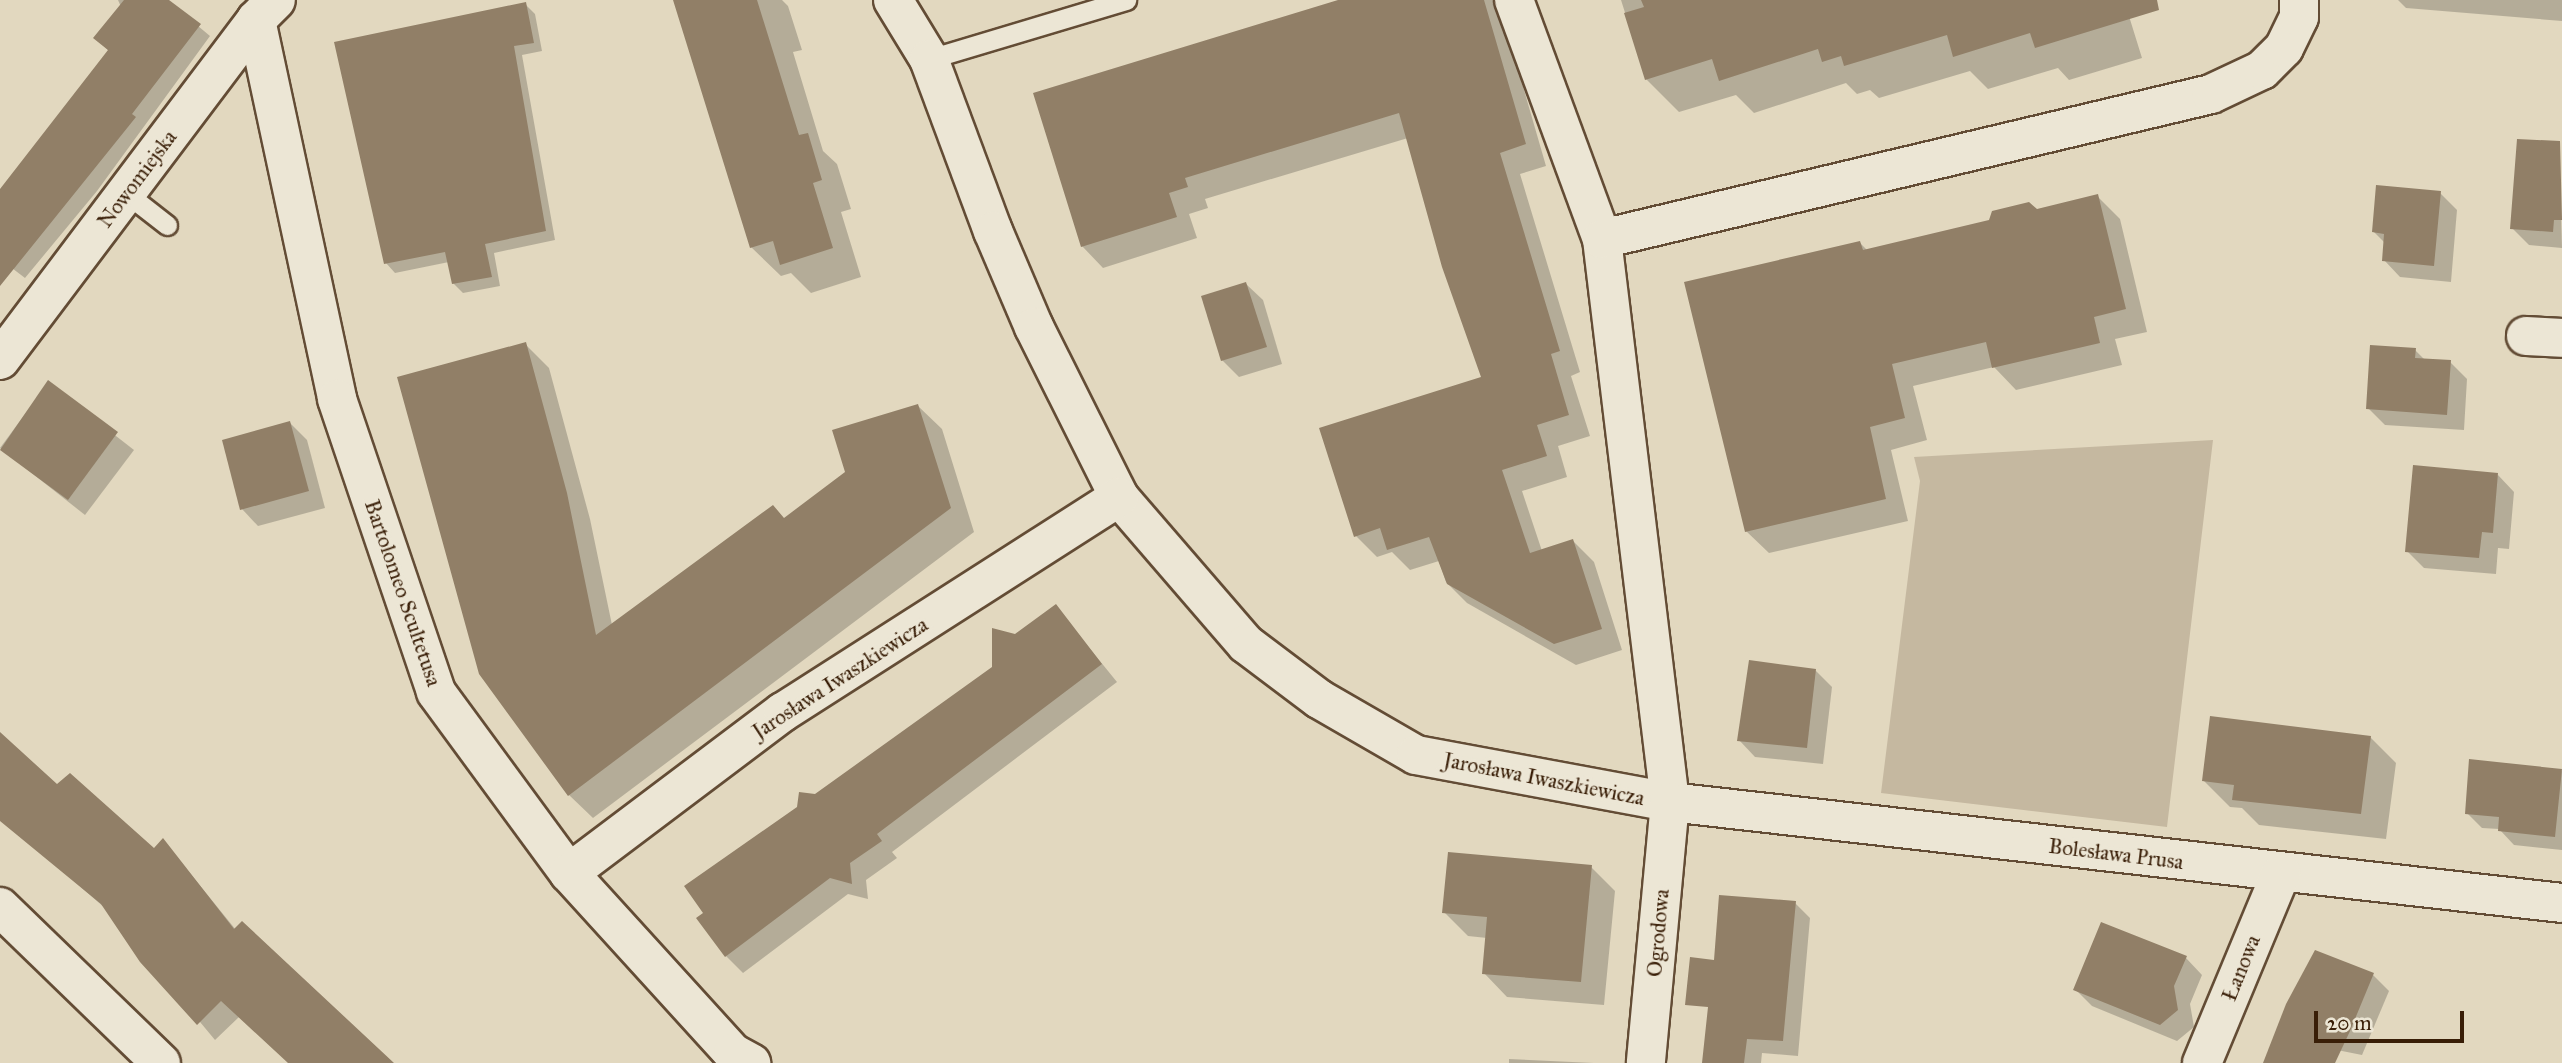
<!DOCTYPE html>
<html>
<head>
<meta charset="utf-8">
<style>
	body { margin:0 }
	#map { position:relative; width:2562px; height:1063px; overflow:hidden; background:#e2d8bf; font-family:"IM FELL Great Primer",serif }
	div>[style] { position:absolute }
	[style*='--x'] { left:calc(var(--x)*1px); top:calc(var(--y)*1px); width:calc(var(--w)*1px); rotate:calc(var(--a)*1deg) }
	.green>* { inset:0; background:#c5b8a0 }
	.shadow>* { inset:0; background:#0003 }
	.building>* { inset:0; background:#917f67 }
	.roads { filter:drop-shadow(2px 0 #634c35) drop-shadow(-2px 0 #634c35) drop-shadow(0 2px #634c35) drop-shadow(0 -2px #634c35) }
	.lane>* { height:19px; margin:-9.5px; padding:0 9.5px; transform-origin:9.5px; border-radius:9.5px; background:#ece6d5 }
	.street>* { height:38px; margin:-19px; padding:0 19px; transform-origin:19px; border-radius:19px; background:#ece6d5 }
	span { translate:-50% -50%; white-space:nowrap; text-align:center; line-height:1.15; -webkit-text-stroke:7px #ece6d5; paint-order:stroke }
	.street-label { font-size:21px; color:#391e07 }
	.scale { position:absolute; left:2314px; top:1011px; width:150px; height:32px; box-sizing:border-box; border:4px solid #391e07; border-top:0; padding-left:9px; font-size:21px; line-height:24px; white-space:nowrap; color:#391e07; -webkit-text-stroke:5px #ece6d5; paint-order:stroke }
</style>
</head>
<body>
<div id="map">
	<div class="green">
		<div style="clip-path:polygon(2213px 440px,2167px 827px,1881px 793px,1920px 481px,1914px 457px)"></div>
	</div>
	<div class="shadow">
		<div style="clip-path:polygon(118px 0,167px 0,210px 36px,97px 191px,25px 278px,0 259px,0 204px,109px 51px,96px 38px,121px 7px)"></div>
		<div style="clip-path:polygon(675px 0,782px 0,788px 6px,802px 50px,793px 52px,823px 151px,837px 164px,851px 209px,841px 212px,861px 277px,811px 293px,791px 273px,781px 276px,751px 247px)"></div>
		<div style="clip-path:polygon(1344px 0,1498px 0,1546px 166px,1520px 174px,1580px 372px,1571px 376px,1590px 436px,1558px 446px,1567px 477px,1522px 491px,1542px 551px,1573px 541px,1594px 562px,1622px 650px,1576px 665px,1467px 603px,1446px 582px,1439px 561px,1410px 570px,1392px 552px,1377px 557px,1356px 536px,1483px 379px,1408px 138px,1205px 199px,1208px 208px,1189px 214px,1197px 238px,1103px 268px,1082px 246px)"></div>
		<div style="clip-path:polygon(1621px 0,2124px 0,2142px 58px,2069px 80px,2058px 68px,1988px 89px,1970px 71px,1879px 98px,1870px 90px,1857px 94px,1846px 83px,1754px 113px,1736px 95px,1679px 112px,1646px 79px)"></div>
		<div style="clip-path:polygon(2398px 0,2562px 0,2562px 21px,2406px 8px)"></div>
		<div style="clip-path:polygon(525px 4px,535px 14px,542px 51px,522px 55px,555px 240px,494px 253px,500px 286px,463px 293px,453px 283px,449px 262px,395px 273px,386px 263px)"></div>
		<div style="clip-path:polygon(2559px 143px,2562px 248px,2529px 245px,2512px 228px)"></div>
		<div style="clip-path:polygon(2440px 193px,2457px 210px,2451px 282px,2400px 277px,2384px 260px,2385px 243px,2374px 232px)"></div>
		<div style="clip-path:polygon(2097px 196px,2120px 219px,2147px 332px,2115px 339px,2122px 365px,2016px 390px,1994px 367px,1913px 386px,1927px 440px,1891px 450px,1908px 521px,1769px 553px,1746px 531px,1860px 243px,1868px 251px)"></div>
		<div style="clip-path:polygon(1246px 284px,1263px 300px,1282px 364px,1239px 377px,1222px 360px)"></div>
		<div style="clip-path:polygon(525px 344px,549px 368px,590px 519px,612px 625px,785px 519px,847px 473px,918px 406px,942px 429px,974px 532px,593px 818px,569px 795px)"></div>
		<div style="clip-path:polygon(2415px 350px,2425px 360px,2450px 362px,2467px 379px,2464px 430px,2385px 425px,2368px 408px)"></div>
		<div style="clip-path:polygon(48px 383px,134px 450px,85px 515px,0 448px)"></div>
		<div style="clip-path:polygon(290px 423px,307px 440px,325px 508px,258px 526px,242px 509px)"></div>
		<div style="clip-path:polygon(2498px 475px,2514px 492px,2509px 549px,2498px 548px,2496px 574px,2424px 568px,2407px 551px)"></div>
		<div style="clip-path:polygon(1056px 607px,1117px 682px,892px 852px,897px 858px,866px 880px,868px 899px,848px 894px,743px 973px,726px 956px,815px 796px,994px 668px,1016px 636px)"></div>
		<div style="clip-path:polygon(1815px 670px,1832px 687px,1823px 764px,1755px 757px,1739px 740px)"></div>
		<div style="clip-path:polygon(0 734px,57px 786px,154px 850px,163px 840px,236px 930px,391px 1063px,291px 1063px,239px 1017px,215px 1040px,106px 909px,0 816px)"></div>
		<div style="clip-path:polygon(2370px 737px,2396px 763px,2386px 839px,2259px 825px,2242px 808px,2230px 807px,2204px 781px)"></div>
		<div style="clip-path:polygon(2562px 771px,2562px 850px,2514px 845px,2499px 829px,2482px 828px,2467px 813px)"></div>
		<div style="clip-path:polygon(1591px 867px,1615px 891px,1604px 1005px,1507px 997px,1484px 973px,1487px 938px,1468px 936px,1444px 912px)"></div>
		<div style="clip-path:polygon(1795px 903px,1810px 918px,1798px 1056px,1762px 1053px,1761px 1063px,1704px 1063px)"></div>
		<div style="clip-path:polygon(2186px 958px,2202px 975px,2190px 1004px,2194px 1027px,2177px 1041px,2092px 1006px,2075px 989px)"></div>
		<div style="clip-path:polygon(2373px 975px,2389px 991px,2362px 1055px,2297px 1042px)"></div>
		<div style="clip-path:polygon(1509px 1059px,1594px 1063px,1509px 1063px)"></div>
	</div>
	<div class="building">
		<div style="clip-path:polygon(124px 0,169px 0,201px 24px,132px 114px,136px 117px,0 286px,0 189px,108px 50px,93px 38px)"></div>
		<div style="clip-path:polygon(673px 0,757px 0,799px 135px,808px 133px,822px 180px,813px 183px,833px 248px,780px 265px,773px 241px,750px 248px)"></div>
		<div style="clip-path:polygon(1338px 0,1484px 0,1526px 144px,1500px 153px,1560px 351px,1551px 354px,1569px 415px,1537px 425px,1547px 456px,1502px 470px,1530px 553px,1573px 539px,1602px 629px,1554px 644px,1447px 584px,1429px 537px,1387px 550px,1380px 528px,1354px 537px,1319px 428px,1481px 377px,1442px 267px,1399px 113px,1185px 178px,1188px 187px,1169px 193px,1177px 217px,1081px 247px,1033px 93px)"></div>
		<div style="clip-path:polygon(1641px 0,2157px 0,2159px 10px,2035px 48px,2030px 33px,1953px 57px,1947px 35px,1844px 66px,1841px 56px,1822px 62px,1818px 49px,1719px 81px,1712px 59px,1645px 80px,1624px 13px,1644px 7px)"></div>
		<div style="clip-path:polygon(526px 2px,534px 43px,514px 46px,546px 231px,485px 244px,492px 277px,452px 284px,445px 252px,384px 264px,334px 42px)"></div>
		<div style="clip-path:polygon(2517px 139px,2560px 141px,2562px 220px,2554px 220px,2553px 232px,2510px 229px)"></div>
		<div style="clip-path:polygon(2376px 185px,2441px 191px,2434px 266px,2382px 261px,2384px 234px,2372px 232px)"></div>
		<div style="clip-path:polygon(2098px 194px,2126px 309px,2094px 317px,2100px 343px,1992px 368px,1986px 342px,1892px 364px,1905px 418px,1870px 427px,1886px 499px,1745px 532px,1684px 282px,1860px 241px,1863px 250px,1989px 220px,1992px 211px,2029px 202px,2037px 209px)"></div>
		<div style="clip-path:polygon(1246px 282px,1267px 347px,1221px 361px,1201px 296px)"></div>
		<div style="clip-path:polygon(526px 342px,567px 493px,596px 635px,773px 505px,784px 518px,845px 472px,832px 430px,918px 404px,951px 508px,568px 796px,479px 674px,397px 377px)"></div>
		<div style="clip-path:polygon(2370px 345px,2416px 348px,2415px 358px,2451px 360px,2447px 415px,2366px 409px)"></div>
		<div style="clip-path:polygon(48px 380px,118px 432px,68px 500px,0 450px)"></div>
		<div style="clip-path:polygon(290px 421px,309px 491px,240px 510px,222px 440px)"></div>
		<div style="clip-path:polygon(2413px 465px,2498px 473px,2493px 533px,2482px 532px,2479px 558px,2405px 552px)"></div>
		<div style="clip-path:polygon(1056px 604px,1102px 664px,877px 834px,882px 841px,850px 863px,852px 884px,830px 878px,725px 957px,696px 918px,703px 913px,684px 886px,797px 807px,799px 792px,815px 794px,992px 667px,992px 628px,1015px 634px)"></div>
		<div style="clip-path:polygon(1749px 660px,1816px 669px,1807px 748px,1737px 741px)"></div>
		<div style="clip-path:polygon(2210px 716px,2371px 736px,2361px 814px,2232px 800px,2234px 785px,2202px 781px)"></div>
		<div style="clip-path:polygon(0 732px,57px 784px,70px 773px,154px 848px,163px 838px,234px 929px,242px 921px,394px 1063px,288px 1063px,221px 1001px,197px 1025px,140px 962px,101px 904px,0 821px)"></div>
		<div style="clip-path:polygon(2469px 759px,2562px 769px,2555px 837px,2498px 831px,2499px 817px,2465px 814px)"></div>
		<div style="clip-path:polygon(1448px 852px,1592px 865px,1581px 982px,1482px 974px,1487px 917px,1442px 913px)"></div>
		<div style="clip-path:polygon(1719px 895px,1796px 901px,1783px 1041px,1747px 1039px,1744px 1063px,1702px 1063px,1708px 1007px,1685px 1005px,1690px 957px,1714px 960px)"></div>
		<div style="clip-path:polygon(2101px 922px,2187px 956px,2174px 986px,2178px 1010px,2160px 1025px,2073px 990px)"></div>
		<div style="clip-path:polygon(2315px 950px,2374px 973px,2350px 1031px,2335px 1063px,2263px 1063px,2286px 1004px)"></div>
	</div>
	<div class="roads">
		<div class="lane">
			<div style="--x:929;--y:59;--w:206;--a:-16.7"></div>
			<div style="--x:126;--y:193;--w:52;--a:38"></div>
		</div>
		<div class="street">
			<div style="--x:893;--y:0;--w:69;--a:58.6"></div>
			<div style="--x:929;--y:59;--w:184;--a:69.6"></div>
			<div style="--x:993;--y:231;--w:104;--a:66.9"></div>
			<div style="--x:1034;--y:327;--w:190;--a:63.4"></div>
			<div style="--x:1119;--y:497;--w:194;--a:49.2"></div>
			<div style="--x:1246;--y:644;--w:91;--a:37"></div>
			<div style="--x:1319;--y:699;--w:112;--a:30"></div>
			<div style="--x:1416;--y:755;--w:258;--a:10.5"></div>
			<div style="--x:1670;--y:802;--w:898;--a:6.46"></div>
			<div style="--x:1514;--y:0;--w:255;--a:69.8"></div>
			<div style="--x:1602;--y:239;--w:567;--a:83.11"></div>
			<div style="--x:1670;--y:802;--w:262;--a:95.3"></div>
			<div style="--x:256;--y:20;--w:388;--a:77.9"></div>
			<div style="--x:337;--y:399;--w:309;--a:71.3"></div>
			<div style="--x:436;--y:692;--w:225;--a:53.7"></div>
			<div style="--x:569;--y:873;--w:244;--a:47.7"></div>
			<div style="--x:733;--y:1053;--w:21;--a:29"></div>
			<div style="--x:1602;--y:239;--w:626;--a:-13.39"></div>
			<div style="--x:2211;--y:94;--w:56;--a:-25.2"></div>
			<div style="--x:2262;--y:70;--w:31;--a:-45"></div>
			<div style="--x:2284;--y:48;--w:34;--a:-64"></div>
			<div style="--x:2299;--y:17;--w:17;--a:-90"></div>
			<div style="--x:2526;--y:336;--w:36;--a:3"></div>
			<div style="--x:0;--y:360;--w:426;--a:-53"></div>
			<div style="--x:256;--y:20;--w:28;--a:-45"></div>
			<div style="--x:569;--y:873;--w:268;--a:-37"></div>
			<div style="--x:783;--y:712;--w:399;--a:-32.6"></div>
			<div style="--x:0;--y:907;--w:224;--a:44.1"></div>
			<div style="--x:2202;--y:1063;--w:206;--a:-67.4"></div>
		</div>
	</div>
	<div class="street-label">
		<span style="left:137px;top:179px;rotate:-53deg">Nowomiejska</span>
		<span style="left:403px;top:593px;rotate:71deg">Bartolomeo Scultetusa</span>
		<span style="left:840px;top:678px;rotate:-33deg">Jarosława Iwaszkiewicza</span>
		<span style="left:1544px;top:779px;rotate:11deg">Jarosława Iwaszkiewicza</span>
		<span style="left:2116px;top:854px;rotate:7deg">Bolesława Prusa</span>
		<span style="left:1658px;top:933px;rotate:-85deg">Ogrodowa</span>
		<span style="left:2241px;top:968px;rotate:-68deg">Łanowa</span>
	</div>
	<div class="scale">20 m</div>
</div>
</body>
</html>
